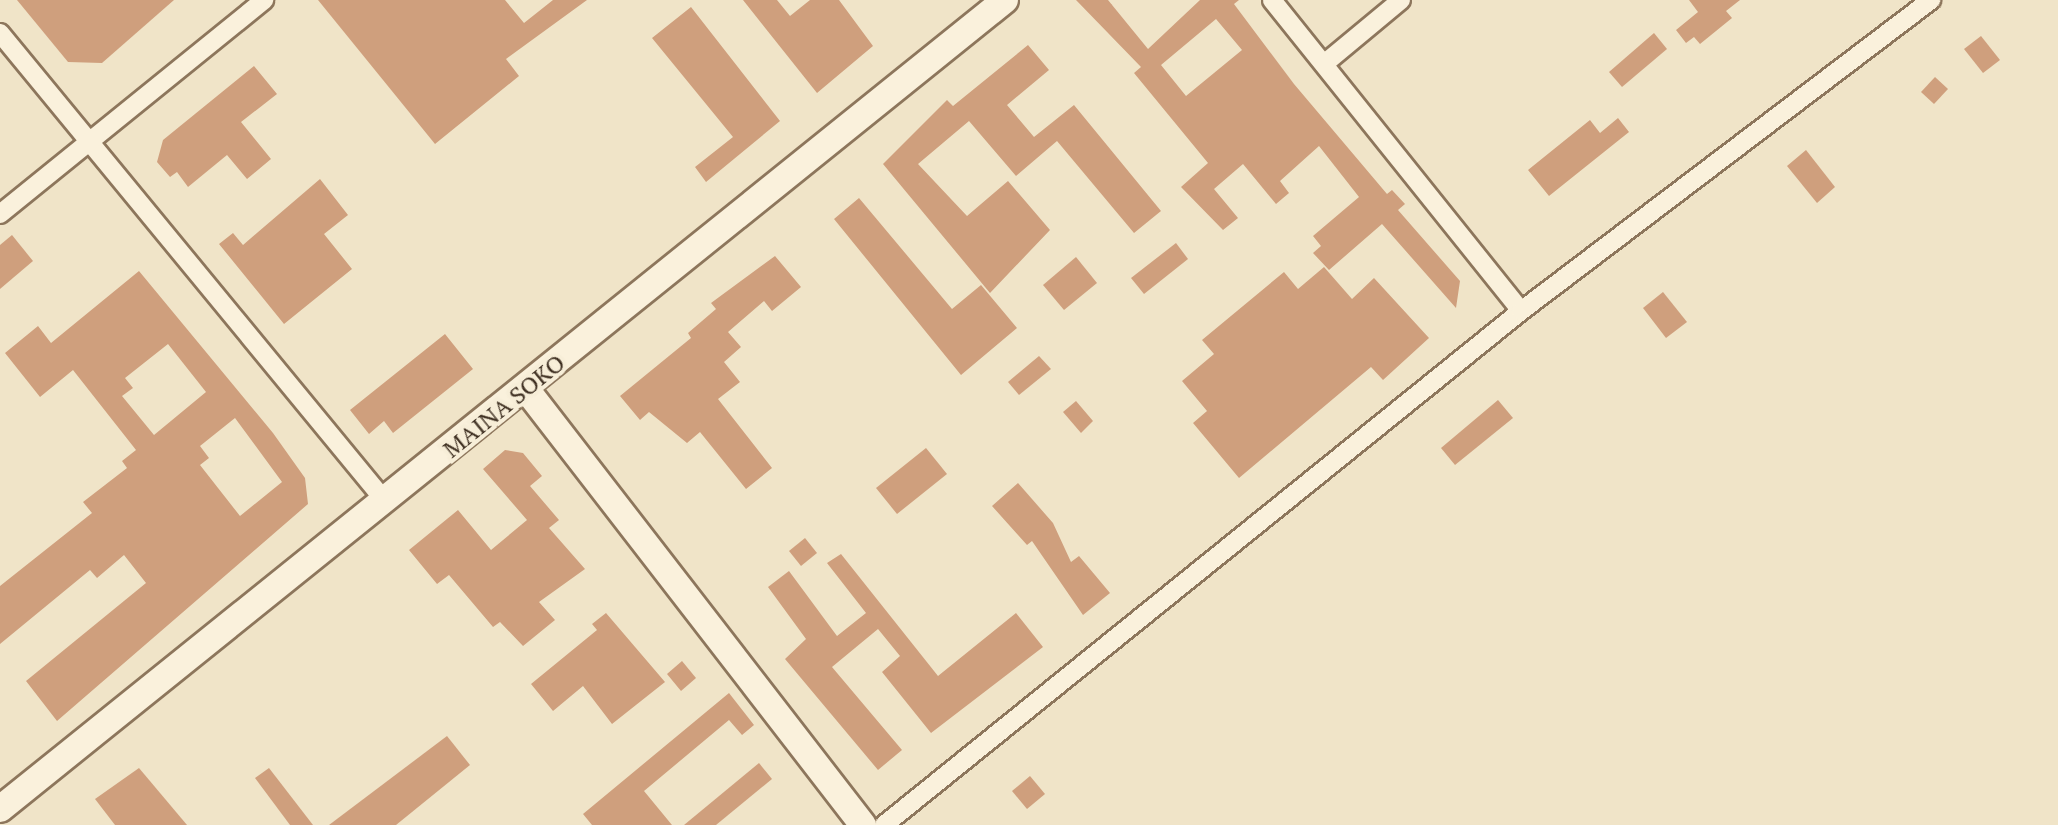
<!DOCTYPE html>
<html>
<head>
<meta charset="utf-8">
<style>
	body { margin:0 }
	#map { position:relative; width:2058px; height:825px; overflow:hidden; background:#f0e4c8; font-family:"PT Serif",serif }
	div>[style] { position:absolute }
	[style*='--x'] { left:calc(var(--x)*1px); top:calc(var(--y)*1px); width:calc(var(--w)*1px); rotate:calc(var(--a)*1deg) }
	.building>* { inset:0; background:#cf9f7d }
	.roads { filter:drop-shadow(2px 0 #8d765c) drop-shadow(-2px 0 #8d765c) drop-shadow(0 2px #8d765c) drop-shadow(0 -2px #8d765c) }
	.street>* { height:18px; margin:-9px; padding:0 9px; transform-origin:9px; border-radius:9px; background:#faf1dc }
	.secondary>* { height:26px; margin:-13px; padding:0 13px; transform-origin:13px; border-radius:13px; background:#faf1dc }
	span { translate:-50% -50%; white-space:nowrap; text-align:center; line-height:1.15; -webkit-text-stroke:8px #f7eed8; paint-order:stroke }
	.street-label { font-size:24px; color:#3d2e20 }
</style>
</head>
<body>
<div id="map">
	<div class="building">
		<div style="clip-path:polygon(17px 0,174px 0,102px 63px,68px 62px)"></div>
		<div style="clip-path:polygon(318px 0,505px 0,524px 23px,553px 0,587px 0,506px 59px,519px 76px,435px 144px)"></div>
		<div style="clip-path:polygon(743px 0,777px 0,790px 16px,810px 0,839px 0,873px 46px,817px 93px)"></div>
		<div style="clip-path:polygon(evenodd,1076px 0,1108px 0,1148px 49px,1200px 0,1239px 0,1234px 4px,1294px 84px,1387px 194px,1392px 190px,1405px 204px,1398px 210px,1460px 281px,1456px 308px,1382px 224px,1329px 270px,1313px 253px,1321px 246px,1313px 236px,1359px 197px,1319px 146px,1280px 181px,1289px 193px,1276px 204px,1243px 164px,1214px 189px,1238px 218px,1223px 230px,1181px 187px,1208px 163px,1134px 73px,1141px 67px,1076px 0,1216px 19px,1242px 50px,1186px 96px,1161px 65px,1216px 19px)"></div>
		<div style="clip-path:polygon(1689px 0,1740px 0,1726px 11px,1732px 18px,1700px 44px,1694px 37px,1686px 43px,1676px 30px,1698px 12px)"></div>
		<div style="clip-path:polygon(691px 7px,780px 121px,706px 182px,695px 167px,733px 137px,652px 38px)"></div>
		<div style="clip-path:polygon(1654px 33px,1667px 49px,1622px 87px,1609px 72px)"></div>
		<div style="clip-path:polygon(1981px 36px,2000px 60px,1983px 73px,1964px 49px)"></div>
		<div style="clip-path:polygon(1028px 45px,1049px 70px,1007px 105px,1034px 137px,1074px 105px,1161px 211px,1134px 233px,1057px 141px,1016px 176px,969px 121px,918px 164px,967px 216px,1008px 181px,1050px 230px,990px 293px,883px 164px,947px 100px,953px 106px)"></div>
		<div style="clip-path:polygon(254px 66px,277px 94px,241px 122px,271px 159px,247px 179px,227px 155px,188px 187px,177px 172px,170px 177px,157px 162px,163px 140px)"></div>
		<div style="clip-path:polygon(1935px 77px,1948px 89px,1934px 104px,1921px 92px)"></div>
		<div style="clip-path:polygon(1618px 118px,1629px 132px,1549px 196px,1528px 170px,1590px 120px,1600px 133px)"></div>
		<div style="clip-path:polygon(1806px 150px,1835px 187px,1817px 203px,1787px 166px)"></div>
		<div style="clip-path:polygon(320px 179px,348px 215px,324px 234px,352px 269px,284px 324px,219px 244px,233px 233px,243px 245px)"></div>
		<div style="clip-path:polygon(859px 198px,952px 309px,981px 285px,1017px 328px,961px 375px,834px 219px)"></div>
		<div style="clip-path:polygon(12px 235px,33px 261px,0 289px,0 245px)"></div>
		<div style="clip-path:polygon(1176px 243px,1188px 259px,1144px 294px,1131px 278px)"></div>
		<div style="clip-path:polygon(775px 256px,801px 287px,772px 311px,764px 301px,728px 332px,741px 347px,724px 362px,740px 382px,718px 399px,772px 468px,746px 489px,700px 432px,687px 443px,649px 412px,640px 420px,620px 396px,691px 338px,688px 333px,716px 309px,711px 303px)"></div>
		<div style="clip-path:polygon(1076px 257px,1097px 283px,1064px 310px,1043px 285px)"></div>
		<div style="clip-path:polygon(1324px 267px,1352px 299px,1374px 278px,1429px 338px,1383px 380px,1371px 367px,1239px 478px,1193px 423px,1207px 411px,1182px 381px,1214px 354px,1202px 340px,1284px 272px,1298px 289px)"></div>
		<div style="clip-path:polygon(evenodd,139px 271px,273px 433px,305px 478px,308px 504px,57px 721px,26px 681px,146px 583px,124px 555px,97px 578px,90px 570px,0 644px,0 586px,92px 513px,83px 502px,127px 468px,122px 461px,136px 450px,73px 370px,40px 397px,5px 353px,38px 326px,51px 343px,139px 271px,168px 344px,206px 392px,154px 435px,122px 396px,133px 388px,125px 378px,168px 344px,139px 271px,235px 418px,282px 482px,240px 516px,200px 465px,209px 458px,200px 446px,235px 418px)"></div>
		<div style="clip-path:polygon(1663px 292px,1687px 322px,1666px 338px,1643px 308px)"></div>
		<div style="clip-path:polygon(445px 334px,473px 369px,393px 433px,384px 421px,369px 434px,350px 410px)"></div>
		<div style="clip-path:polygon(1039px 356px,1051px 369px,1019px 395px,1008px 382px)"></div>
		<div style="clip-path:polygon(1498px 400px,1513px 418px,1455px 465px,1441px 448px)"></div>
		<div style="clip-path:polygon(1076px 401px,1093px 421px,1081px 433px,1063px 412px)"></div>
		<div style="clip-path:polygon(926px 448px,947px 474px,897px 514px,876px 488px)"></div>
		<div style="clip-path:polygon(505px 450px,523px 453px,542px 476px,530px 486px,559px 520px,549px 528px,585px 569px,539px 602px,555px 620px,523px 646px,500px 622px,493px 627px,449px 575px,437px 584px,409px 550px,458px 510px,491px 550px,527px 520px,483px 469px)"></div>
		<div style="clip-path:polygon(1018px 483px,1053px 523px,1071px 562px,1079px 556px,1110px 593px,1083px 615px,1032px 541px,1027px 545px,992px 506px)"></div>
		<div style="clip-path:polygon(805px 538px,817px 553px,801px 566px,789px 551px)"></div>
		<div style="clip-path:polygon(841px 554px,938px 676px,1016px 613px,1043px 647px,931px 733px,882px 672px,900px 656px,878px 629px,832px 667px,902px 750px,878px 770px,785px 659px,806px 639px,768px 587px,789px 571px,837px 636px,866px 613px,827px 563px)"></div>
		<div style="clip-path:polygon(606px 613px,665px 682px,612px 724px,583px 686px,553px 711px,531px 684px,597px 630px,592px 624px)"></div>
		<div style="clip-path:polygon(682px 661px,696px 678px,681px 691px,667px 674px)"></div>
		<div style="clip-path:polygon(729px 693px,754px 725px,742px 735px,729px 720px,644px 791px,672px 825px,592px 825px,583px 814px)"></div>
		<div style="clip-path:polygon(447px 736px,470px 765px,396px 825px,329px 825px)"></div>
		<div style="clip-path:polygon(759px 763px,772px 779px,716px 825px,684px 825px)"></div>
		<div style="clip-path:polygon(139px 768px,187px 825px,115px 825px,95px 799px)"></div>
		<div style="clip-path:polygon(269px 768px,313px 825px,290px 825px,255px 778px)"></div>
		<div style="clip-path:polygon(1030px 776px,1045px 794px,1027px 809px,1012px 791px)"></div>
	</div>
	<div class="roads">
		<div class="street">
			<div style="--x:1272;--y:0;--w:398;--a:51.3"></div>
			<div style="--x:0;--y:33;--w:606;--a:50.56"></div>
			<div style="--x:1324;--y:64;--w:100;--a:-39.7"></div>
			<div style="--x:0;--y:214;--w:340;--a:-39"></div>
			<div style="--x:884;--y:825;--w:819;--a:-38.9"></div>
			<div style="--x:1521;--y:311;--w:515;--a:-37.18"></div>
		</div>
		<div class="secondary">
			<div style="--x:526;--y:389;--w:551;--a:52.3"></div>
			<div style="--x:0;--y:809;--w:1290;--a:-38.83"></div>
		</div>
	</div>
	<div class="street-label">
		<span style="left:504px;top:406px;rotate:-39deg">MAINA SOKO</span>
	</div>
</div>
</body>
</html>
